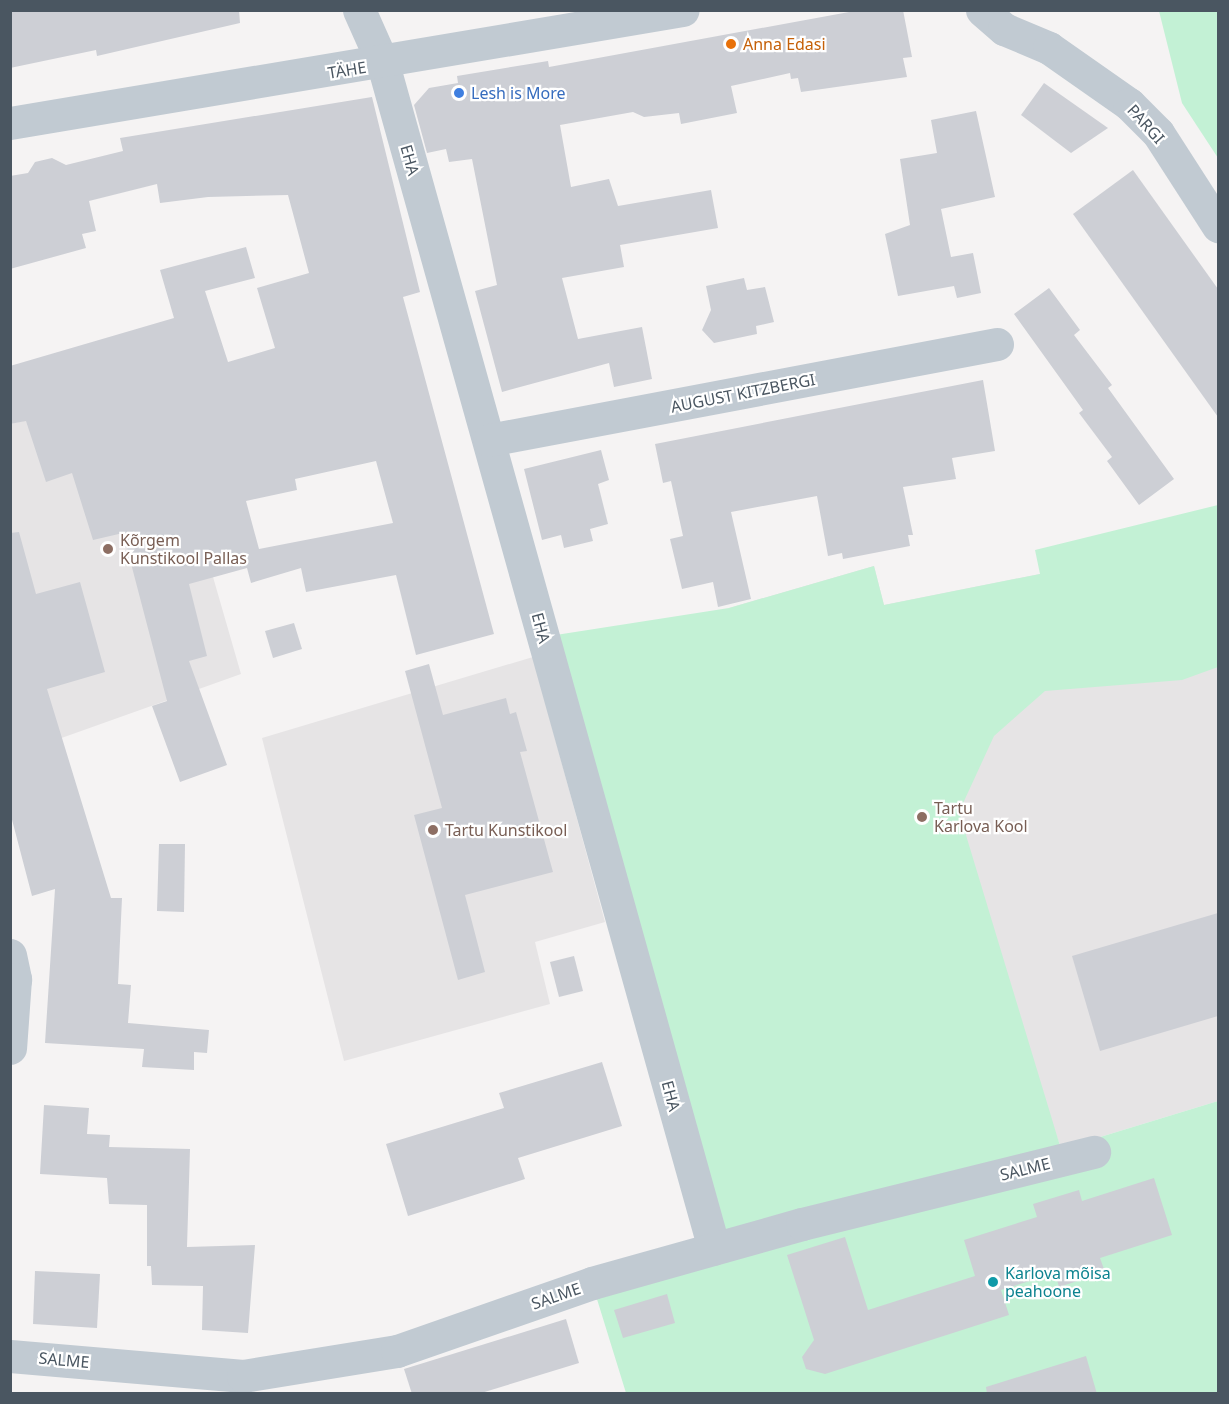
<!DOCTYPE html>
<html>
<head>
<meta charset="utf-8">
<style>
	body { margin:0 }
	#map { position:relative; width:1229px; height:1404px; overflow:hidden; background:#f5f3f3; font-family:"Noto Sans",sans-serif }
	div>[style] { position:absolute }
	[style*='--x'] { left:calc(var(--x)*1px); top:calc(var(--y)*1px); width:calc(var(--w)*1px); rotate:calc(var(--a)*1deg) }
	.education>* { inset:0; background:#e6e4e5 }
	.green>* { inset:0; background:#c3f1d5 }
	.building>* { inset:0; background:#cdcfd5 }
	.street>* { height:33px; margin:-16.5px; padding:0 16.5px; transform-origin:16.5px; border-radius:16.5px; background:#c1cad2 }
	.dots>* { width:16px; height:16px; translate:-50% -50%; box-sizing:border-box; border:3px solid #fff; border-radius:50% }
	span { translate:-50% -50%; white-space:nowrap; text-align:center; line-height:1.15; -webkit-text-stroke:4.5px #fff; paint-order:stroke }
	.food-label { font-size:16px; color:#c56008 }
	.left { translate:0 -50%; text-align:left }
	.street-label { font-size:16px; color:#4a5661 }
	.shop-label { font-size:16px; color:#366cbe }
	.education-label { font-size:16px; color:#785e54 }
	.culture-label { font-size:16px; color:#0d838f }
	.frame { position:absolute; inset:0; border:12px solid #4a5661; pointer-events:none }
</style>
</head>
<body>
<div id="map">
	<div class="education">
		<div style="clip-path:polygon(147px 348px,241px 674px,11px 756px,10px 424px,28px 420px)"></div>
		<div style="clip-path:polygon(1218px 513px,1218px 1101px,1061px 1149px,1045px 1101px,729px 608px,874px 566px,884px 605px,1040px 574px)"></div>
		<div style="clip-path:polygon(533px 657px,605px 922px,535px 942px,550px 1004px,344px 1061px,262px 738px)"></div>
	</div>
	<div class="green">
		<div style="clip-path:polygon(1159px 11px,1218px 11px,1218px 158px,1182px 103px)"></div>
		<div style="clip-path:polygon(1218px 505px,1218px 667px,1182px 680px,1045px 691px,994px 736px,959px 812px,1061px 1149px,1218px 1101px,1218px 1393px,626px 1393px,592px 1283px,713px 1249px,543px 637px,729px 608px,874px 566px,884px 605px,1040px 574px,1035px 550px)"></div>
	</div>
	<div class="building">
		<div style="clip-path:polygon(10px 10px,239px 10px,240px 23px,97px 56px,96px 50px,10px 68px)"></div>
		<div style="clip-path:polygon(860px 10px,903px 10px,912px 57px,903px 58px,907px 77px,801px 92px,798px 78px,791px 79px,790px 73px,731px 86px,737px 113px,681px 124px,679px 113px,644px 117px,633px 112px,560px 125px,571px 187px,609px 179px,618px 206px,711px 190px,718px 228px,620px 245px,624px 267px,562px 278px,578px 339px,642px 327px,652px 379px,614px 387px,609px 363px,502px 392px,475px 291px,497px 285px,472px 159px,449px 162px,446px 149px,427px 153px,414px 105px,429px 88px,458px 83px,457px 76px,548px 61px,549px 67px)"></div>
		<div style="clip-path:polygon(1044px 83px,1108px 128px,1071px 153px,1021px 115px)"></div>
		<div style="clip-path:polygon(evenodd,372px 97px,420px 292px,403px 297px,494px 634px,416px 655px,396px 575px,306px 592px,301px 568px,251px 583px,247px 568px,189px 584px,207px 656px,189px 661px,227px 765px,180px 782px,152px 706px,167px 701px,123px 533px,93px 540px,72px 473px,46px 482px,26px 421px,10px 424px,10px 366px,174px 318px,160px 270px,246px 247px,255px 278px,205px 291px,228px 362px,275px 348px,257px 288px,309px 273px,288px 195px,208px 197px,160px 203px,157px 184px,89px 201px,96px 231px,82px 234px,86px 248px,10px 269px,10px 176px,28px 173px,35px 162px,52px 158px,66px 165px,123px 151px,120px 138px,372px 97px,376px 461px,393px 523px,259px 549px,246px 501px,297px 490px,295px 479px,376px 461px)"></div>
		<div style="clip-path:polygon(976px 111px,995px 197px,941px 209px,951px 257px,973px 253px,981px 293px,957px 298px,954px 286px,898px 296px,885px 234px,910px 225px,900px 159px,937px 153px,931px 120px)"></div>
		<div style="clip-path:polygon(1133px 170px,1218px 289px,1218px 417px,1073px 214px)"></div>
		<div style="clip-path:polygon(744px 278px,747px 290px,765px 287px,774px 322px,756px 326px,757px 334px,714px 343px,702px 330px,711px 310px,706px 286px)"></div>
		<div style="clip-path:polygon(1049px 288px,1080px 330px,1074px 335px,1112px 385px,1108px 388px,1174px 479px,1139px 505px,1107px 461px,1112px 457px,1079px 413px,1083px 410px,1014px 314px)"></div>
		<div style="clip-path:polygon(983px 380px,995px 451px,952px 458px,956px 479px,903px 487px,913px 535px,908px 535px,910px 546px,843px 559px,842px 553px,828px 556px,817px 496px,731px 512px,751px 599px,718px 607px,713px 582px,682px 589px,670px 539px,683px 536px,671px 481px,663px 483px,655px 444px)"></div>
		<div style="clip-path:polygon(601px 450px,609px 480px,598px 484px,608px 524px,590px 529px,593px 541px,564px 548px,561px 535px,542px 540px,524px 469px)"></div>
		<div style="clip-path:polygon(19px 532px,36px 594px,80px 582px,105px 672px,47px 689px,111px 898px,122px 898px,118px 984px,131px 985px,128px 1023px,209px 1030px,207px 1053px,194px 1052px,194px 1070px,142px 1067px,144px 1049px,45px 1043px,55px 889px,32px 896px,10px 812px,10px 533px)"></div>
		<div style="clip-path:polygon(294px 623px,302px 649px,273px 658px,265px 631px)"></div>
		<div style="clip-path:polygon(429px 664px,443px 715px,506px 698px,510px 714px,516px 712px,527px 751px,520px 752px,553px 872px,465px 895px,485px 972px,458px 980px,414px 815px,442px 808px,405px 671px)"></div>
		<div style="clip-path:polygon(159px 844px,185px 844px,184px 912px,157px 911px)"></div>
		<div style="clip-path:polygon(1218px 913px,1218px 1016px,1100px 1051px,1072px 956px)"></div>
		<div style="clip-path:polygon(574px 956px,583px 991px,559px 997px,550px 962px)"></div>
		<div style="clip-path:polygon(602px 1062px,622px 1126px,518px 1158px,525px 1179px,408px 1216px,386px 1144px,504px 1108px,499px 1093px)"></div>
		<div style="clip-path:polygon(44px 1105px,89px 1108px,87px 1134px,110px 1135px,109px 1147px,190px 1149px,187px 1247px,255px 1245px,248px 1333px,202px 1330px,203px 1286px,152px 1285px,151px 1266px,147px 1266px,147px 1205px,109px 1204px,107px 1178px,40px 1174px)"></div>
		<div style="clip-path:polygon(1154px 1178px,1172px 1235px,1100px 1258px,1105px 1272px,1059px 1287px,1055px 1273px,1001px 1290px,1009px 1315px,825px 1374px,806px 1369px,802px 1357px,814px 1340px,787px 1255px,845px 1237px,868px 1310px,975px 1276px,964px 1240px,1037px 1217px,1033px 1204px,1079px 1190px,1082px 1201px)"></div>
		<div style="clip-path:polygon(35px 1271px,100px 1274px,97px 1328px,33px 1324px)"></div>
		<div style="clip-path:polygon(667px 1294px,675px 1323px,623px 1338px,614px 1310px)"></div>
		<div style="clip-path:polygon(566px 1319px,579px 1363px,478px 1394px,412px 1394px,404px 1369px)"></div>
		<div style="clip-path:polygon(1086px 1356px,1097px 1394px,987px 1394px,986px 1387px)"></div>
	</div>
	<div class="street">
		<div style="--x:359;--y:10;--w:59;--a:66"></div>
		<div style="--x:383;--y:64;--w:1230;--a:74.39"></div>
		<div style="--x:982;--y:10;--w:29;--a:41"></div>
		<div style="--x:1004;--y:29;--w:49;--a:22.9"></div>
		<div style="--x:1049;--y:48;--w:98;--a:35"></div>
		<div style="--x:1129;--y:104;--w:41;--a:45"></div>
		<div style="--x:1158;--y:133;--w:111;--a:57.2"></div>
		<div style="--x:10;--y:123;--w:682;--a:-9.53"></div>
		<div style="--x:489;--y:440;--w:517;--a:-10.7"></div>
		<div style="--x:10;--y:955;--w:25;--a:78"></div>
		<div style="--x:15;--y:979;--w:69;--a:94.1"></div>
		<div style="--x:10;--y:1356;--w:234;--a:4.9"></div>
		<div style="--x:243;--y:1376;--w:156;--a:-9.2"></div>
		<div style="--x:397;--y:1351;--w:207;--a:-19.2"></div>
		<div style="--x:592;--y:1283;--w:218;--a:-15.7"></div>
		<div style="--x:802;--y:1224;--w:301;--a:-13.9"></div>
	</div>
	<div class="dots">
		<div style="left:731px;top:44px;background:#e8710a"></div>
		<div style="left:459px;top:93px;background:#3f7fe0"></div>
		<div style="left:108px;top:549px;background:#8d6e63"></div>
		<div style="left:922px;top:817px;background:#8d6e63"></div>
		<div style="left:433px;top:830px;background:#8d6e63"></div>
		<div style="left:993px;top:1282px;background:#0f9aa8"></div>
	</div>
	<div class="food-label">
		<span class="left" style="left:743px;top:44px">Anna Edasi</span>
	</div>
	<div class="street-label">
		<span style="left:347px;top:70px;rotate:-9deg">TÄHE</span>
		<span style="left:1146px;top:124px;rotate:48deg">PARGI</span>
		<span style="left:410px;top:160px;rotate:74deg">EHA</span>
		<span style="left:743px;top:393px;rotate:-11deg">AUGUST KITZBERGI</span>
		<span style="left:541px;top:628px;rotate:75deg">EHA</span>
		<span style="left:671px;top:1096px;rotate:75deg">EHA</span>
		<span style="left:1025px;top:1169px;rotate:-14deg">SALME</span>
		<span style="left:556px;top:1296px;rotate:-19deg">SALME</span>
		<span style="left:64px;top:1360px;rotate:5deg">SALME</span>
	</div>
	<div class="shop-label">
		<span class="left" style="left:471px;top:93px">Lesh is More</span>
	</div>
	<div class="education-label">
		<span class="left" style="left:120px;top:549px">Kõrgem<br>Kunstikool Pallas</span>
		<span class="left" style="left:934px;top:817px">Tartu<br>Karlova Kool</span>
		<span class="left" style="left:445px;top:830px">Tartu Kunstikool</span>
	</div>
	<div class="culture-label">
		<span class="left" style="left:1005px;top:1282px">Karlova mõisa<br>peahoone</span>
	</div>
	<div class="frame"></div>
</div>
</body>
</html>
